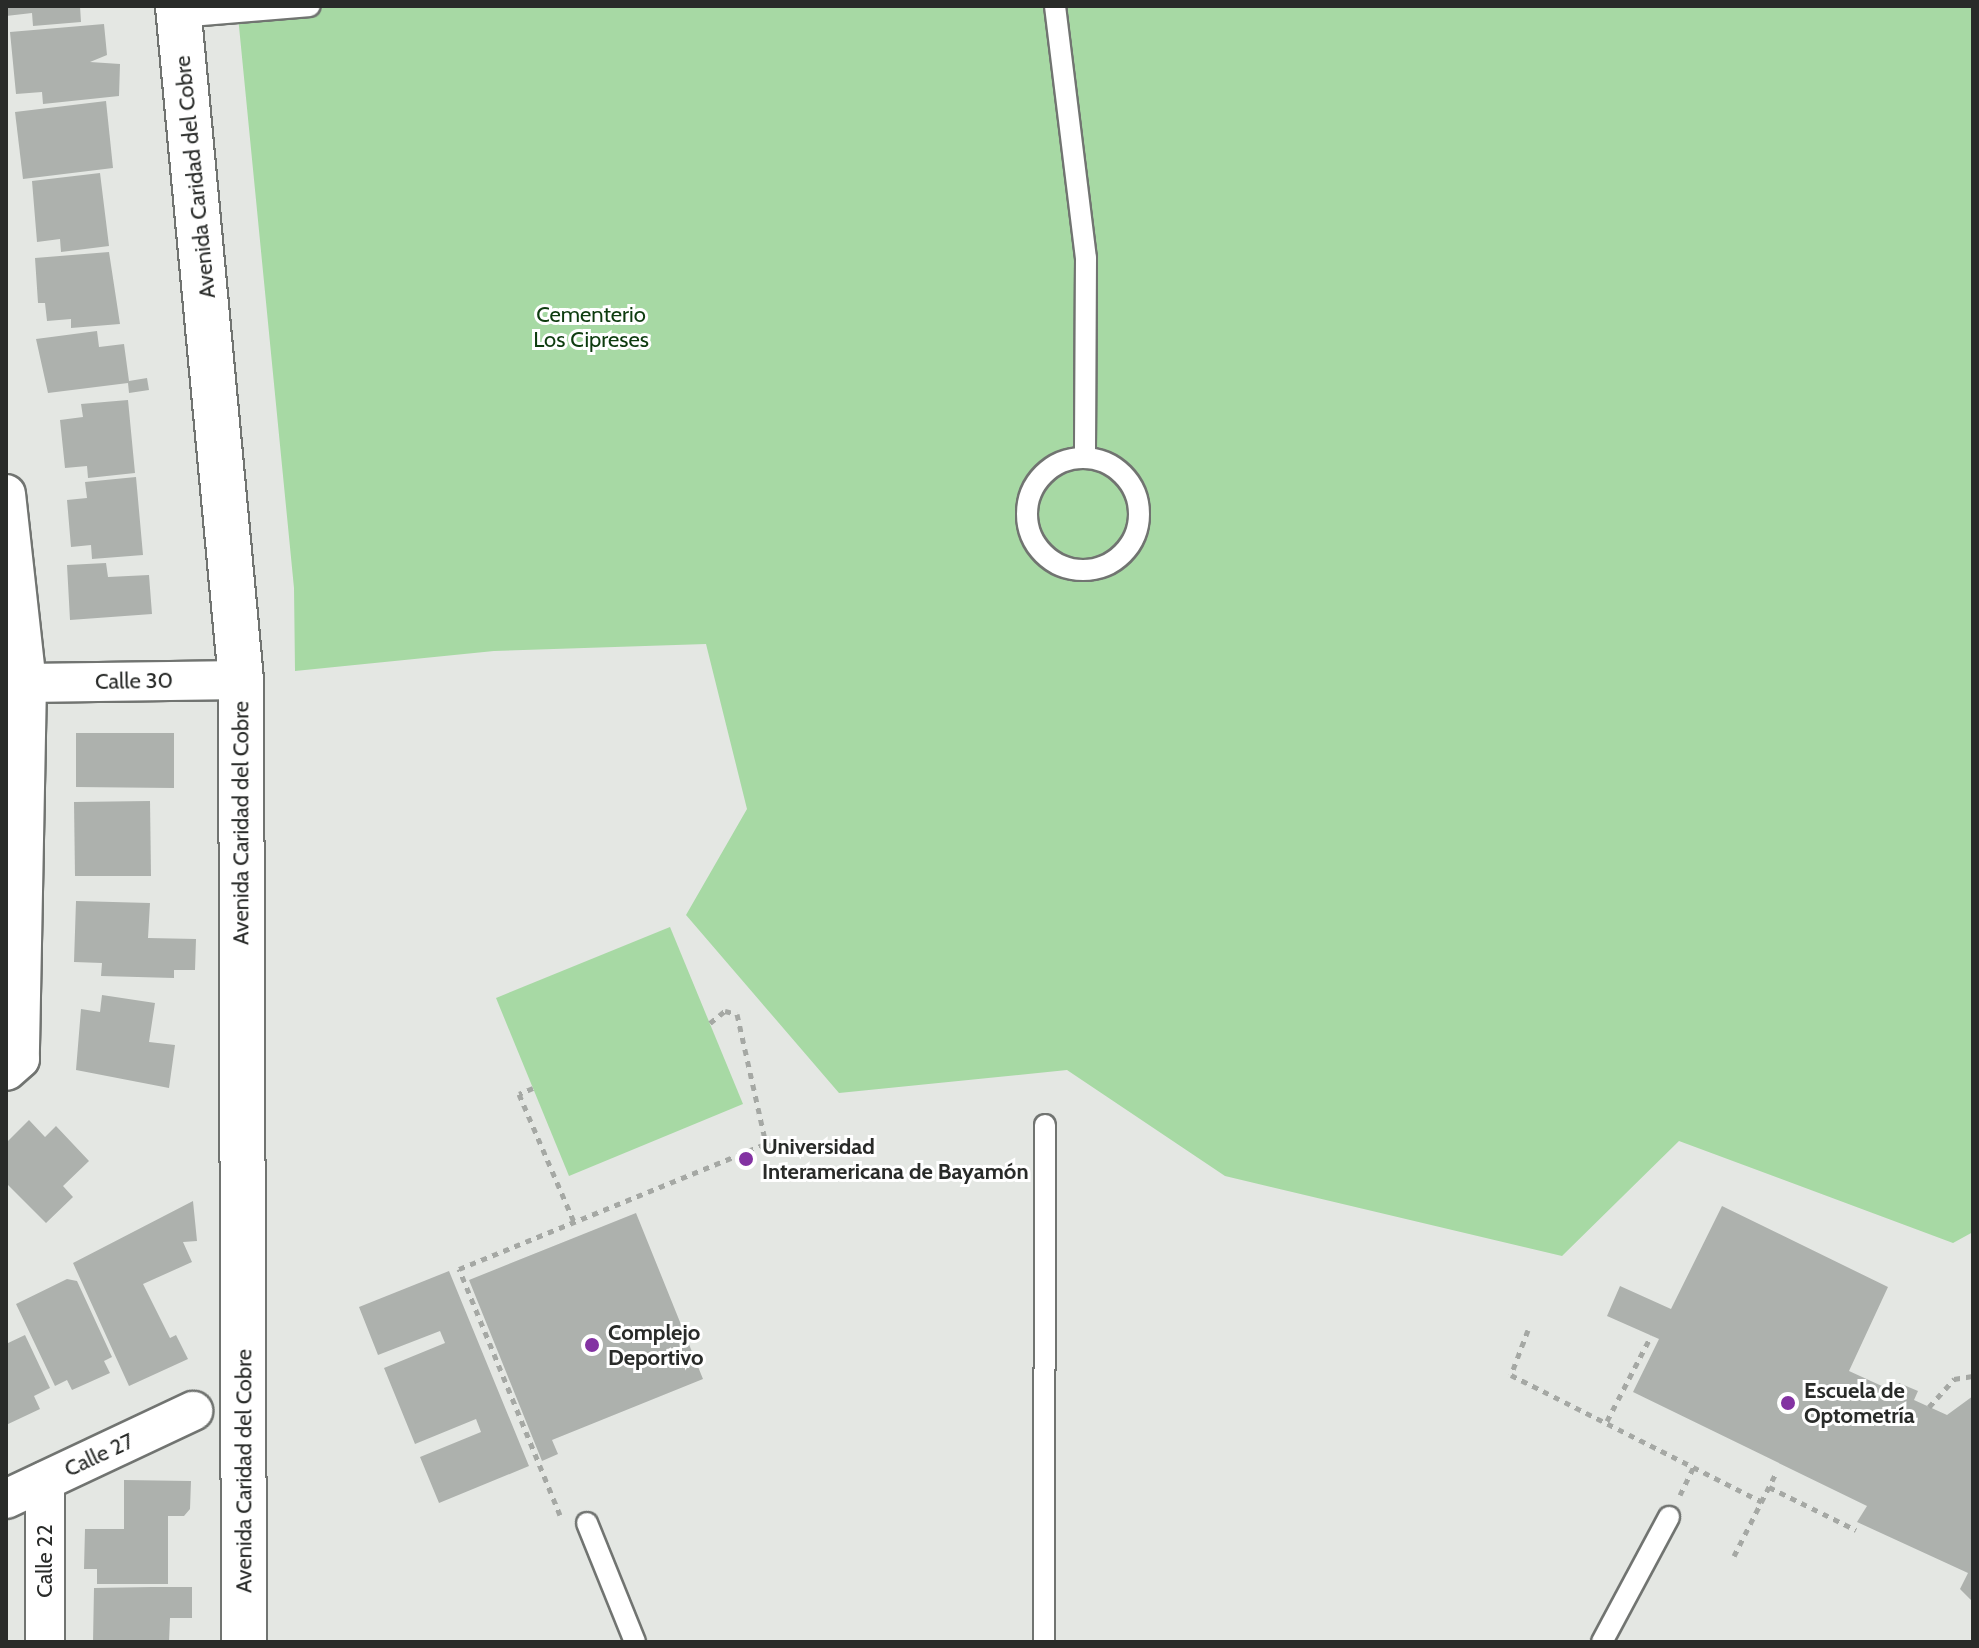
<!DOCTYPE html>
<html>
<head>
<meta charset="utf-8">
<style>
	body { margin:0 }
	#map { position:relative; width:1979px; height:1648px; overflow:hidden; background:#e4e7e3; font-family:Cabin,sans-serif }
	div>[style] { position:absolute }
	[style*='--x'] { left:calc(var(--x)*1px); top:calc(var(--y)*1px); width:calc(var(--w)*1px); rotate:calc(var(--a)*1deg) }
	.green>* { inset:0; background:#a7d9a4 }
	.building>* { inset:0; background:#adb1ad }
	.path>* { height:5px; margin-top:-2.5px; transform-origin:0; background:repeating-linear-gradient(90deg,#a5a8a4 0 6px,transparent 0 12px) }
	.roads { filter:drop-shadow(2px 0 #717471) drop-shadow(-2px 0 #717471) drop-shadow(0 2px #717471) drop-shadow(0 -2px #717471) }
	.service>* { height:20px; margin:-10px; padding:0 10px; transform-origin:10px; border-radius:10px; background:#fff }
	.service>.ring { margin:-10px; padding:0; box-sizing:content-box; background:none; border:20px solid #fff; border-radius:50% }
	.minor>* { height:38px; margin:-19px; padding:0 19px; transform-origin:19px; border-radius:19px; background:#fff }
	.tertiary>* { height:44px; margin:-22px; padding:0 22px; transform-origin:22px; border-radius:22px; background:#fff }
	.dots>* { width:22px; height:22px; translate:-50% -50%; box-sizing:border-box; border:4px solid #fff; border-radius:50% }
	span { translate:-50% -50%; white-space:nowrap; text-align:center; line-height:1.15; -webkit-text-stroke:6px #fff; paint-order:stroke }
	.street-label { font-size:22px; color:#292b29 }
	.park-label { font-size:22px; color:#0e3c0f }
	.poi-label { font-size:22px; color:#292b29; font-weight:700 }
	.left { translate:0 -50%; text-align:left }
	.frame { position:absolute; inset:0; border:8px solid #292b29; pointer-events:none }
</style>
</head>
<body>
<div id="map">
	<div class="green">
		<div style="clip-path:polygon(237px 6px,1973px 6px,1973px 1232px,1953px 1243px,1679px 1141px,1562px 1256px,1225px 1176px,1067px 1070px,839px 1093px,686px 915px,747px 809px,706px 644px,494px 651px,295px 671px,294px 588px)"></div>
		<div style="clip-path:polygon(670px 927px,743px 1104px,569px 1176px,496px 998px)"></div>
	</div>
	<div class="building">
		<div style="clip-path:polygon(6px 6px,80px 6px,81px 22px,33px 26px,32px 13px,6px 16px)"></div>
		<div style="clip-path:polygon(104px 24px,107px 55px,90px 62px,120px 64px,119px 96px,43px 104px,42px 92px,16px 94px,10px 32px)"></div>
		<div style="clip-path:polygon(106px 101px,113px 168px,23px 179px,15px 112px)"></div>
		<div style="clip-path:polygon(100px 173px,109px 246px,61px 252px,60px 239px,37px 242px,32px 181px)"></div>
		<div style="clip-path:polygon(109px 252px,120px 324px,71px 328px,71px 319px,47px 321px,45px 303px,38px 303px,35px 258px)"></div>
		<div style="clip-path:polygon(97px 331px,99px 347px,124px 344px,129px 381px,147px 378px,149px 390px,129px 393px,128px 383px,48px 393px,36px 339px)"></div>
		<div style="clip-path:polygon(128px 400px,135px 473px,88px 478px,87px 466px,65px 468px,60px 420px,83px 417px,81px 404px)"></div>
		<div style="clip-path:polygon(136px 477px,143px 555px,92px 559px,91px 545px,71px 547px,67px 500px,87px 498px,85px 482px)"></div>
		<div style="clip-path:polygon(106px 563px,108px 577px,149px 575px,152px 614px,70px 620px,67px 565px)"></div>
		<div style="clip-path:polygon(76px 733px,174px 733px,174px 788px,76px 787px)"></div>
		<div style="clip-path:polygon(150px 801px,151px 876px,75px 876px,74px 802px)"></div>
		<div style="clip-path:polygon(76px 901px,150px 903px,148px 938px,196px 939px,195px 970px,174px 970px,174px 978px,101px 976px,102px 963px,74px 962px)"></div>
		<div style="clip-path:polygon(102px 995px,155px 1003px,149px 1042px,175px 1045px,169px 1088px,76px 1070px,81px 1009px,100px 1012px)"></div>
		<div style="clip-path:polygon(29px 1120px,45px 1137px,56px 1126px,89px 1161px,63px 1186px,73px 1197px,46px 1223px,6px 1183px,6px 1143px)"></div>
		<div style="clip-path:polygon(193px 1201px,197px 1241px,183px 1242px,192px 1262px,143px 1284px,170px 1338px,176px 1335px,188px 1359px,129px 1386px,73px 1263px)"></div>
		<div style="clip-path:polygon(1722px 1206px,1888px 1287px,1849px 1371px,1895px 1392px,1899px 1383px,1918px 1391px,1914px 1400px,1947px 1415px,1973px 1396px,1973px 1602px,1960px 1589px,1968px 1573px,1857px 1522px,1867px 1506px,1633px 1392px,1659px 1339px,1607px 1316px,1620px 1286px,1671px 1309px)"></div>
		<div style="clip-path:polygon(636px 1213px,703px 1379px,552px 1440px,558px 1454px,542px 1461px,469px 1280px)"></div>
		<div style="clip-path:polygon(449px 1271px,529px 1466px,439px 1503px,420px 1457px,481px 1432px,476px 1419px,415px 1444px,384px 1368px,445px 1343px,440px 1331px,378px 1355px,359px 1307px)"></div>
		<div style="clip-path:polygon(67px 1279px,77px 1281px,112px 1357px,104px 1361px,110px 1373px,72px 1390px,67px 1380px,55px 1386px,16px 1304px)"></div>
		<div style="clip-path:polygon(25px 1335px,50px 1388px,34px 1396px,40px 1409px,6px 1425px,6px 1344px)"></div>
		<div style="clip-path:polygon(124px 1480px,191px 1481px,190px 1509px,184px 1516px,168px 1516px,168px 1584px,97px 1584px,97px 1569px,84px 1569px,85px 1529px,124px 1529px)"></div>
		<div style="clip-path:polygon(152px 1587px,192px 1587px,192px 1618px,170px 1618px,169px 1642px,93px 1642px,94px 1588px)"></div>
	</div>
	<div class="path">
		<div style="--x:710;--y:1023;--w:19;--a:-39"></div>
		<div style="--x:725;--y:1011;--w:12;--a:14"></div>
		<div style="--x:737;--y:1014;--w:133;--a:77.4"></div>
		<div style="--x:533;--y:1088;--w:15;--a:157"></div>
		<div style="--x:519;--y:1094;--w:139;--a:66.7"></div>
		<div style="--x:1528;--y:1330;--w:48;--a:110.7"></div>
		<div style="--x:1511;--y:1375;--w:281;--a:26.8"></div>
		<div style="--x:1929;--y:1407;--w:38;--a:-48"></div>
		<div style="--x:1954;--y:1379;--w:19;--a:-9"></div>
		<div style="--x:1607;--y:1421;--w:96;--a:-62.6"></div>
		<div style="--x:1769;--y:1487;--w:97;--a:26.3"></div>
		<div style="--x:1680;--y:1495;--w:34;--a:-64"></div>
		<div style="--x:560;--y:1515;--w:266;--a:-112.3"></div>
		<div style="--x:459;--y:1269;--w:331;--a:-22.2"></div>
		<div style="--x:766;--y:1144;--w:24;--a:17"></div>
		<div style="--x:1734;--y:1556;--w:91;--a:-63.2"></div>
	</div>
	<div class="roads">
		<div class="service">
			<div style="--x:1055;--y:6;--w:254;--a:83"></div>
			<div style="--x:1086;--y:258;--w:200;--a:90.3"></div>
			<div style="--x:179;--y:17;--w:131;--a:-4.8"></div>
			<div class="ring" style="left:1027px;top:458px;width:92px;height:92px"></div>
			<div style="--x:587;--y:1523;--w:128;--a:68"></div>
			<div style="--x:1044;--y:1642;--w:517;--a:-89.89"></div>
			<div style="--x:1602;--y:1642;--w:142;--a:-61.8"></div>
		</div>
		<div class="minor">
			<div style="--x:6;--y:494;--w:190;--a:83.7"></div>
			<div style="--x:27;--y:683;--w:376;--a:91.1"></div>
			<div style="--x:20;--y:1059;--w:18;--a:139"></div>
			<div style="--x:27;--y:683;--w:214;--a:-0.8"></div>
			<div style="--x:45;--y:1481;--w:161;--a:90"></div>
			<div style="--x:6;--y:1499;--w:207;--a:-25.2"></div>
		</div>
		<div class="tertiary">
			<div style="--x:178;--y:6;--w:677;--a:84.66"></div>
			<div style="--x:241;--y:680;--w:962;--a:89.82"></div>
		</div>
	</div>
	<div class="dots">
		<div style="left:746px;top:1159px;background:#8332a2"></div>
		<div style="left:592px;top:1345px;background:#8332a2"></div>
		<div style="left:1788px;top:1403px;background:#8332a2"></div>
	</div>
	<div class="street-label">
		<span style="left:195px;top:177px;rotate:-96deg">Avenida Caridad del Cobre</span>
		<span style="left:134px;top:681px;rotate:-1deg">Calle 30</span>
		<span style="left:241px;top:823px;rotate:-90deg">Avenida Caridad del Cobre</span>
		<span style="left:99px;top:1455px;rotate:-25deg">Calle 27</span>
		<span style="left:244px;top:1471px;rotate:-90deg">Avenida Caridad del Cobre</span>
		<span style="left:45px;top:1561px;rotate:-90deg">Calle 22</span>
	</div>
	<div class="park-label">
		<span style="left:591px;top:327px">Cementerio<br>Los Cipreses</span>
	</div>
	<div class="poi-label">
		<span class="left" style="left:762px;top:1159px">Universidad<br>Interamericana de Bayamón</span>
		<span class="left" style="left:608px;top:1345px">Complejo<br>Deportivo</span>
		<span class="left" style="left:1804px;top:1403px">Escuela de<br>Optometría</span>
	</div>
	<div class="frame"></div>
</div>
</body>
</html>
